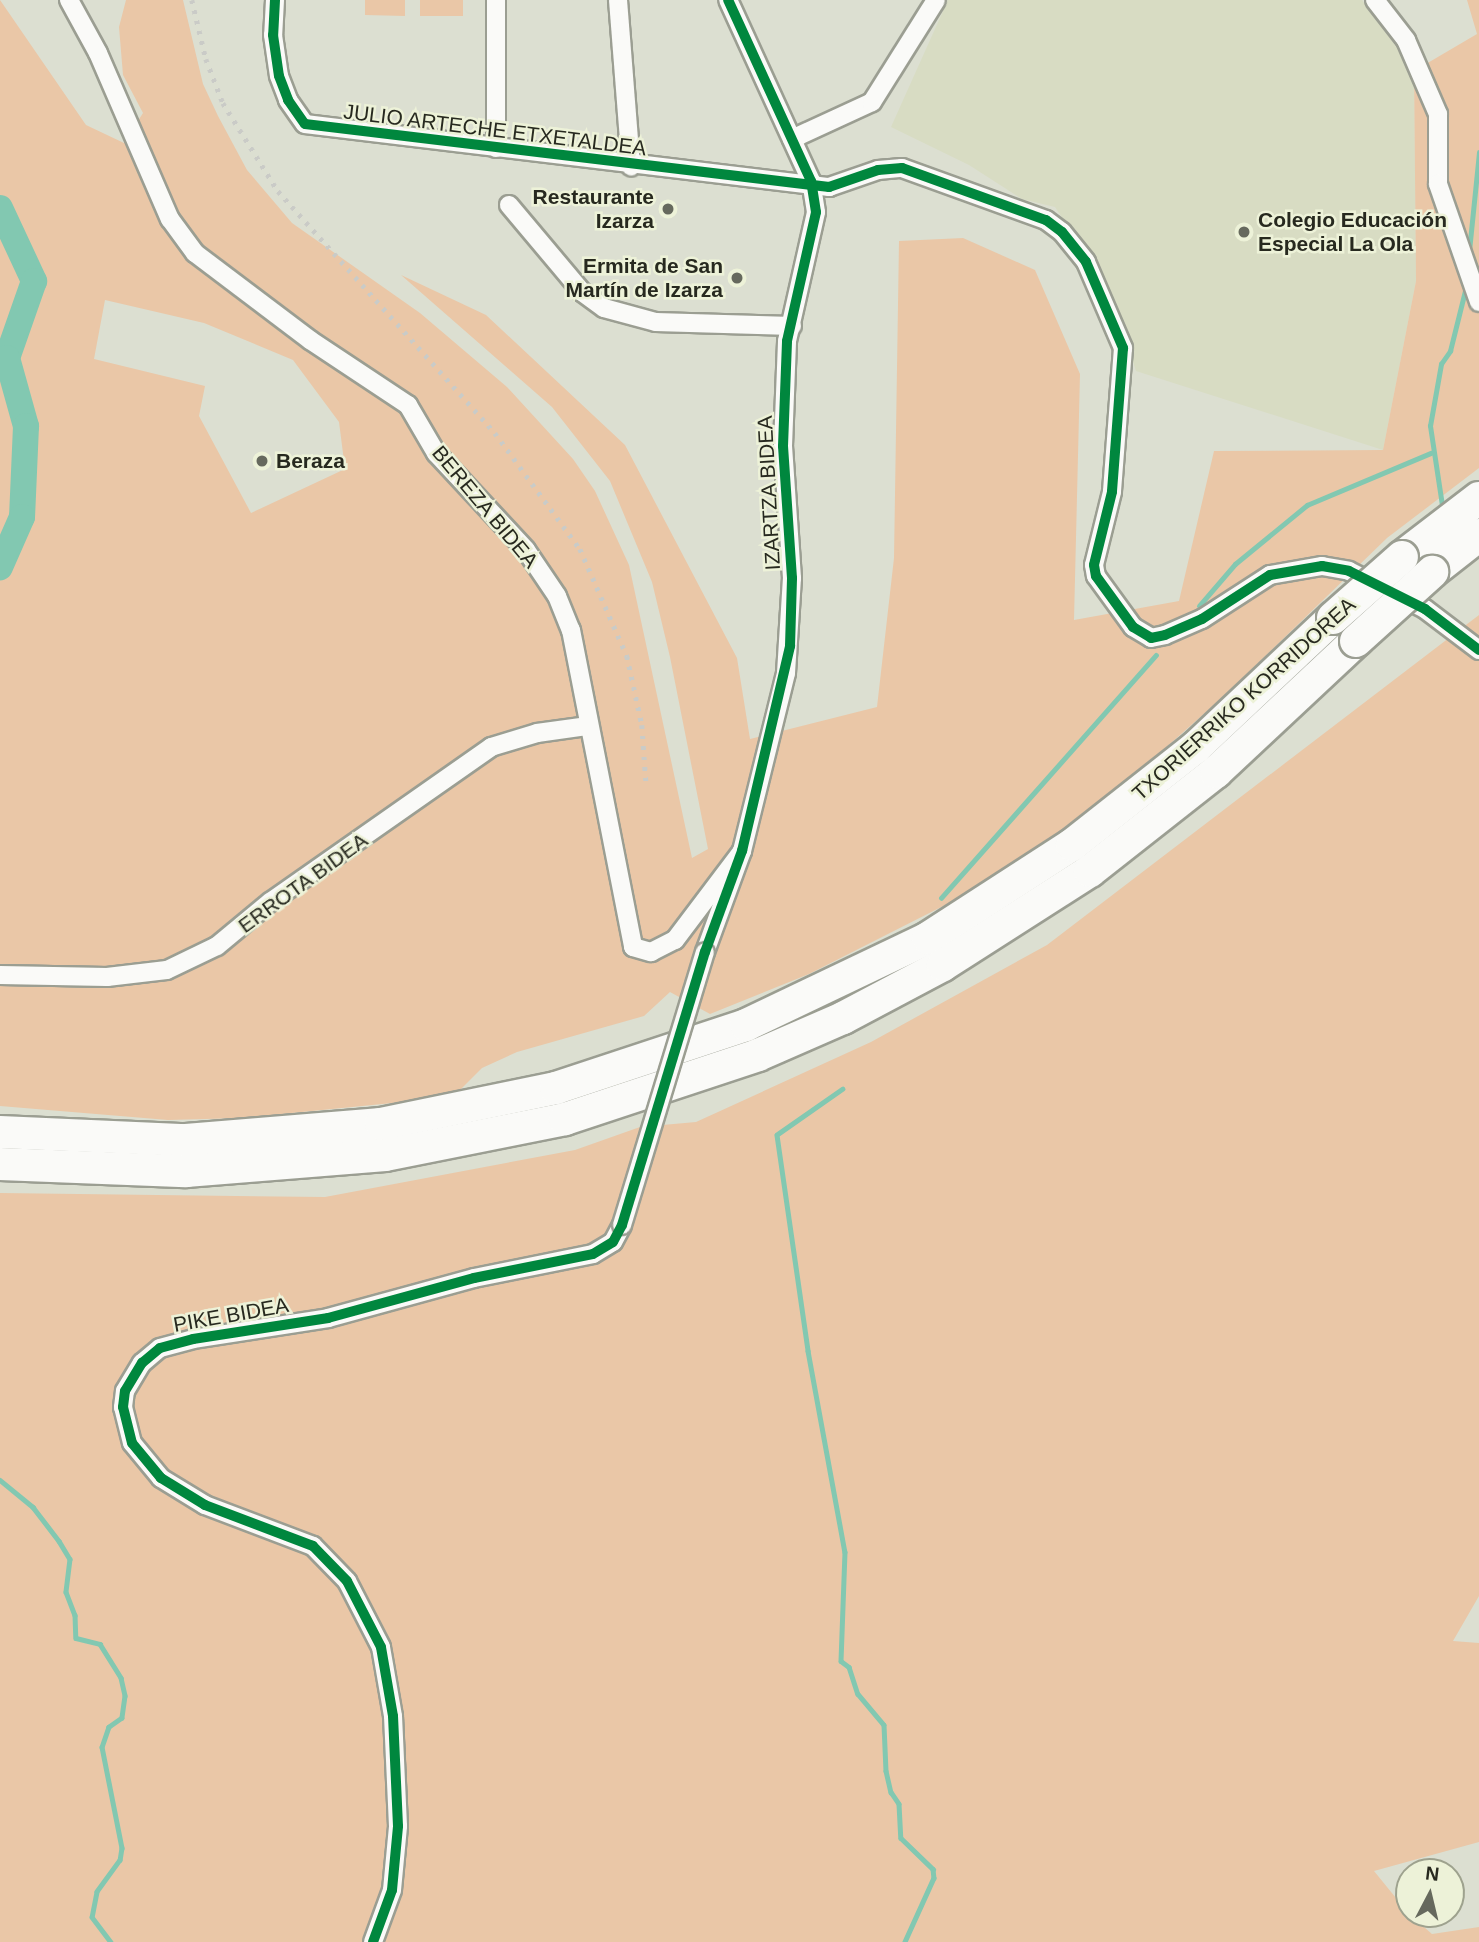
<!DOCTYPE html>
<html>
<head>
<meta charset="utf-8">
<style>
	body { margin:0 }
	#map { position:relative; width:1479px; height:1942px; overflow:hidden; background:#dcdfd1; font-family:Helvetica,sans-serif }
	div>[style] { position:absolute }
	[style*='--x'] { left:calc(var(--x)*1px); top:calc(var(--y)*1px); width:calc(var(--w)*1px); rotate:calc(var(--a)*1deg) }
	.built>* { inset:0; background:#d8dcc3 }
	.green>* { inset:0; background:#eac7a7 }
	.stream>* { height:4.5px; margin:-2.25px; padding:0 2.25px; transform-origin:2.25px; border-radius:2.25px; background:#82c8b1 }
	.river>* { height:26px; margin:-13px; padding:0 13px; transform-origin:13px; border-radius:13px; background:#82c8b1 }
	.roads { filter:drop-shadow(2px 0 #9b9e92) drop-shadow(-2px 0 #9b9e92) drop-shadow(0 2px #9b9e92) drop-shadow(0 -2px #9b9e92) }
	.street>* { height:18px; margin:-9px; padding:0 9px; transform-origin:9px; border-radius:9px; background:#fafaf8 }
	.highway>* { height:32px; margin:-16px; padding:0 16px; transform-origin:16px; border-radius:16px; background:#fafaf8 }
	.rail>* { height:4.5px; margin-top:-2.25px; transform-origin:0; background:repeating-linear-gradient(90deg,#cacbc7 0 3.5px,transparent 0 10.5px) }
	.bridges { filter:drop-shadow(2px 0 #9b9e92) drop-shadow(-2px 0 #9b9e92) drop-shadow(0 2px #9b9e92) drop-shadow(0 -2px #9b9e92) }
	.street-bridge>* { height:18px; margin:-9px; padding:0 9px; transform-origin:9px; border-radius:9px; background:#fafaf8 }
	.highway-bridge>* { height:32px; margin:-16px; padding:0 16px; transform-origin:16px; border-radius:16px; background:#fafaf8 }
	.cycleway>* { height:10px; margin:-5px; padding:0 5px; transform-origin:5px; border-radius:5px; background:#00873e }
	.dots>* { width:19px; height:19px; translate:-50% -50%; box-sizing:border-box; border:4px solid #edf2d8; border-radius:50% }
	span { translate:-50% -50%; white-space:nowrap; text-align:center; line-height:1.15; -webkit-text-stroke:5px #edf2d8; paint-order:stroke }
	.street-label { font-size:21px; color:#27291f }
	.poi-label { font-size:21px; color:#27291f; font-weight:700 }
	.right { translate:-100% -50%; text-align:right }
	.left { translate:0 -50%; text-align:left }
	.north { position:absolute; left:1395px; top:1858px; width:70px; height:70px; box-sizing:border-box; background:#edf2d8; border:2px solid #9ea28e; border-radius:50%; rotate:7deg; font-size:19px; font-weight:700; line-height:28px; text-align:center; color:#27291f }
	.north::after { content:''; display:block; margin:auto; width:24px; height:32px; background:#66695d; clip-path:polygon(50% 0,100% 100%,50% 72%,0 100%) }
</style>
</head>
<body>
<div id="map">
	<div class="built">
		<div style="clip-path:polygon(948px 0,1362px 0,1414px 71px,1416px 281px,1383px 450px,1136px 371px,1109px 288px,1055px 207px,1022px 199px,969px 165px,891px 127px)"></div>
	</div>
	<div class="green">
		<div style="clip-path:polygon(evenodd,0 0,86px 125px,124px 143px,143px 113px,123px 75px,119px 27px,126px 0,183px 0,203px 84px,218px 116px,247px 170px,292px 223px,420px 313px,507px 387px,573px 459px,595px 491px,629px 565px,692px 858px,708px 849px,670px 657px,652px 582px,610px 481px,552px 407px,401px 275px,486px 315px,625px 445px,737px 658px,750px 739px,877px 707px,894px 558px,899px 241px,963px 238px,1035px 270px,1080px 374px,1074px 620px,1179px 601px,1214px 451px,1383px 450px,1416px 281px,1414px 71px,1477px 34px,1467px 0,1479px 0,1479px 468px,1387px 538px,1224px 696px,1136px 774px,1041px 845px,959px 898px,809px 974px,710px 1014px,670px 992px,644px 1016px,517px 1052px,482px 1068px,453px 1097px,242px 1118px,168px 1120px,0 1106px,0 0,105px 300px,204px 323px,293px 360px,339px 422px,345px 469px,251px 513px,199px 416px,205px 386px,94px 359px,105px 300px)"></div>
		<div style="clip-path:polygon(365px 0,405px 0,405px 16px,365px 15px)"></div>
		<div style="clip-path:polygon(420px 0,463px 0,463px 16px,420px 16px)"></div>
		<div style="clip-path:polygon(1479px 615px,1479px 1596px,1453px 1641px,1479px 1643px,1479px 1842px,1374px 1871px,1409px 1914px,1432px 1934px,1479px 1927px,1479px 1942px,0 1942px,0 1193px,325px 1197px,575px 1150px,640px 1127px,696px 1122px,871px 1042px,1047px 945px)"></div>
	</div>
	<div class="stream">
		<div style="--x:1469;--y:251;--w:99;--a:-84.2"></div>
		<div style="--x:1443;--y:512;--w:87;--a:-98.6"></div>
		<div style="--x:1430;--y:426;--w:63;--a:-79.9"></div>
		<div style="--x:1441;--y:364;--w:16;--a:-55"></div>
		<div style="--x:1450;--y:351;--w:70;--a:-76"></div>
		<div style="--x:1199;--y:606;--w:55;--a:-49.4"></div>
		<div style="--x:1235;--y:564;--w:93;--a:-39.3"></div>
		<div style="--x:1307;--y:505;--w:134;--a:-22.8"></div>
		<div style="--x:941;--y:898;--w:324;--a:-48.5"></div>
		<div style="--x:843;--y:1089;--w:80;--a:145.1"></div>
		<div style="--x:777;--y:1135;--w:218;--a:81.8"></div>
		<div style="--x:808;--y:1351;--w:204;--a:79.6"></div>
		<div style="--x:845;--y:1552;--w:109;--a:92.1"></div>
		<div style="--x:841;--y:1661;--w:10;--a:37"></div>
		<div style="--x:849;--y:1667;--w:28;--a:72"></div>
		<div style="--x:858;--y:1694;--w:40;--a:50"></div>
		<div style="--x:884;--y:1725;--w:46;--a:87.5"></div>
		<div style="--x:886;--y:1771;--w:22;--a:77"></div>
		<div style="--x:891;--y:1792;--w:14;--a:56"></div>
		<div style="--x:899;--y:1804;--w:34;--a:87"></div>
		<div style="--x:901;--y:1838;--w:45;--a:44.1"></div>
		<div style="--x:933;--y:1869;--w:9;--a:84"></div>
		<div style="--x:934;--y:1878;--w:70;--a:114.4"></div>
		<div style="--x:0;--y:1480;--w:43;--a:39.3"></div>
		<div style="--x:33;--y:1507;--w:43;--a:52.6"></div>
		<div style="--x:59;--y:1541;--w:21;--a:59"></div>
		<div style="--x:70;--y:1559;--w:33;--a:97"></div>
		<div style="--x:66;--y:1592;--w:25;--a:69"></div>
		<div style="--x:75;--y:1615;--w:23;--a:88"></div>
		<div style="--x:76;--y:1638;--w:25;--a:14"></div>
		<div style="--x:100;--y:1644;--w:40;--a:58"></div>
		<div style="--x:121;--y:1678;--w:18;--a:77"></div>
		<div style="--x:125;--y:1696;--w:22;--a:98"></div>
		<div style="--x:122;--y:1718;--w:16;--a:145"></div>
		<div style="--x:109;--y:1727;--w:21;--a:109"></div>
		<div style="--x:102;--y:1747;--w:103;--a:78.8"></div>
		<div style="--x:122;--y:1848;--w:12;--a:99"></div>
		<div style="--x:120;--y:1860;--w:39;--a:126"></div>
		<div style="--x:97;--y:1892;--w:25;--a:101"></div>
		<div style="--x:92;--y:1917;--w:31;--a:53"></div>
	</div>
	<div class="river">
		<div style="--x:0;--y:208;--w:81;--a:65"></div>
		<div style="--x:34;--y:281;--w:82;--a:109.3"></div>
		<div style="--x:7;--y:358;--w:71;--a:74.4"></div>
		<div style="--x:26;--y:426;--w:91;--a:92.5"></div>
		<div style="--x:22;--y:517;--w:55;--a:113.7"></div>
	</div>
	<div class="roads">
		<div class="street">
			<div style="--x:69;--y:0;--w:60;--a:61.3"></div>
			<div style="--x:98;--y:53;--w:181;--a:66.6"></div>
			<div style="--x:170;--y:219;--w:42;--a:53.7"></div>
			<div style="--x:195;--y:253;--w:144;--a:37.1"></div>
			<div style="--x:310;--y:340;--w:118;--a:33.6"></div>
			<div style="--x:408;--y:405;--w:56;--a:59.7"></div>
			<div style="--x:436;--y:453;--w:132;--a:47.1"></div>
			<div style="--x:526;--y:550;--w:55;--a:56"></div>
			<div style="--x:557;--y:596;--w:37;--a:68"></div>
			<div style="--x:571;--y:630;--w:323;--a:78.9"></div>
			<div style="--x:633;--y:947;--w:19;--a:16"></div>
			<div style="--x:651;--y:952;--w:27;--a:-27"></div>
			<div style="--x:675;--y:940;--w:111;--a:-53"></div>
			<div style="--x:275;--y:0;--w:35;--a:93"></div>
			<div style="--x:273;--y:35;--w:41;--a:81.7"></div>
			<div style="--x:279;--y:76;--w:26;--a:69"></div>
			<div style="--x:288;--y:100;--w:29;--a:55"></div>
			<div style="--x:305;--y:124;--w:528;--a:6.86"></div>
			<div style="--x:829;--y:187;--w:52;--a:-19.1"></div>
			<div style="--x:878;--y:170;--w:24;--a:-5"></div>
			<div style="--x:902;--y:168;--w:153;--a:19.9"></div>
			<div style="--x:1046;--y:220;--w:20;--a:37"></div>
			<div style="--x:1062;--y:232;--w:38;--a:51"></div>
			<div style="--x:1086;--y:262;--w:94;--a:66.7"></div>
			<div style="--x:1123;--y:348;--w:144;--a:94.4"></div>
			<div style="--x:1112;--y:492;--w:75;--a:103.9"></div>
			<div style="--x:1094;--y:565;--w:11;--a:80"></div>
			<div style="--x:1096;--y:576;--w:63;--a:54"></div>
			<div style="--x:1133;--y:627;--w:21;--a:31"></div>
			<div style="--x:1151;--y:638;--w:14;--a:-12"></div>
			<div style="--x:1165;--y:635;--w:40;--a:-23.4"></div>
			<div style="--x:1202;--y:619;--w:81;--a:-32.9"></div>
			<div style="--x:1270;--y:575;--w:53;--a:-9.8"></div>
			<div style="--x:1322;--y:566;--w:27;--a:10"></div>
			<div style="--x:1349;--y:571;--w:85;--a:26.6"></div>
			<div style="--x:1425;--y:609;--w:68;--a:37.2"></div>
			<div style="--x:618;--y:0;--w:167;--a:85.5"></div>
			<div style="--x:1375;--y:0;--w:51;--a:52.2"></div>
			<div style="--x:1406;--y:40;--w:81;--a:66.6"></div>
			<div style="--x:1438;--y:114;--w:70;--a:90"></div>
			<div style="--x:1438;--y:184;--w:125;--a:70.8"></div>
			<div style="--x:792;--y:139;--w:88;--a:-24.8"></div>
			<div style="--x:872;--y:102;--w:120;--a:-57.9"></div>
			<div style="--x:496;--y:148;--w:148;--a:-90"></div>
			<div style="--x:509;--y:205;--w:114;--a:50"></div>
			<div style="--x:582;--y:292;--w:27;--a:36"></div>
			<div style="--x:604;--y:308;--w:54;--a:15.1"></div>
			<div style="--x:656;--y:322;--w:136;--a:1.7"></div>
			<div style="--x:705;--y:952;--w:108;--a:-69.9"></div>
			<div style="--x:742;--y:851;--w:183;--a:-76.1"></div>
			<div style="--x:786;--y:673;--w:95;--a:-86.4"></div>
			<div style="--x:792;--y:578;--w:132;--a:-93.9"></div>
			<div style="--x:783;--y:446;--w:105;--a:-87.8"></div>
			<div style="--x:787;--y:341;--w:132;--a:-77.3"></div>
			<div style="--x:816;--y:212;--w:31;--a:-99"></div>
			<div style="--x:811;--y:181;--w:199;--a:-114.6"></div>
			<div style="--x:0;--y:975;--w:107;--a:1.1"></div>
			<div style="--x:107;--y:977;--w:60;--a:-6.7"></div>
			<div style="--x:167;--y:970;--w:55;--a:-25.6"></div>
			<div style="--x:217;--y:946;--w:69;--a:-39.7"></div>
			<div style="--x:270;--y:902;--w:270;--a:-35"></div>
			<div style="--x:491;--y:747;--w:48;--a:-16.9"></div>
			<div style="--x:537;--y:733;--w:50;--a:-8"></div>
			<div style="--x:373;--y:1942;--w:55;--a:-69.9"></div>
			<div style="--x:392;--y:1890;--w:64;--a:-84.6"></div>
			<div style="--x:398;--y:1826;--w:110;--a:-92.6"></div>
			<div style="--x:393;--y:1716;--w:70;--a:-99.9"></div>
			<div style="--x:381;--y:1647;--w:74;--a:-117.3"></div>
			<div style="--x:347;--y:1581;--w:49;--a:-134.2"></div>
			<div style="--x:313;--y:1546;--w:116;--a:-159.2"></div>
			<div style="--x:205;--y:1505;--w:52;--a:-148.5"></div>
			<div style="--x:161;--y:1478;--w:45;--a:-129.6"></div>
			<div style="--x:132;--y:1443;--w:37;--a:-104"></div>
			<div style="--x:123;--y:1407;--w:16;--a:-83"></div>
			<div style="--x:125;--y:1391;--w:33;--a:-59"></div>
			<div style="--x:142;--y:1363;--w:23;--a:-40"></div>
			<div style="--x:160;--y:1348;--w:34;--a:-15"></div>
			<div style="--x:193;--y:1339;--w:137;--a:-8.8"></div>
			<div style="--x:328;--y:1318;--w:151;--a:-15.3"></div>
			<div style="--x:474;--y:1278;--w:121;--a:-11.4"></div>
			<div style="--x:593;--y:1254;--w:23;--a:-31"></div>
			<div style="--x:613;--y:1242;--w:19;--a:-62"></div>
		</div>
		<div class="highway">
			<div style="--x:1402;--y:557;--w:97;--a:-37.5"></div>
			<div style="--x:1432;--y:572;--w:60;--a:-38.2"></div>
			<div style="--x:0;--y:1132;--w:186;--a:2.5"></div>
			<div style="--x:186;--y:1140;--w:196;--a:-4.7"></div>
			<div style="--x:381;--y:1124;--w:179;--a:-11.6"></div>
			<div style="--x:556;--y:1088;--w:200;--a:-18.3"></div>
			<div style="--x:746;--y:1025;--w:202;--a:-25.5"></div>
			<div style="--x:928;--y:938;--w:171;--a:-32.9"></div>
			<div style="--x:1072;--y:845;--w:157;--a:-38.3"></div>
			<div style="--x:1195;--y:748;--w:190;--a:-43.3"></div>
			<div style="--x:0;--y:1164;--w:186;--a:2.2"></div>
			<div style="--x:186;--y:1171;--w:200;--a:-4.6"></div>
			<div style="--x:385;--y:1155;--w:184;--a:-11.3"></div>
			<div style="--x:565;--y:1119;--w:203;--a:-18.3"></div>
			<div style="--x:758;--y:1055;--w:93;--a:-23.5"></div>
			<div style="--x:843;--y:1018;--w:113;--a:-27.9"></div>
			<div style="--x:943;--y:965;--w:174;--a:-32.6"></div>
			<div style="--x:1090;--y:871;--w:160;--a:-38.2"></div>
			<div style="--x:1216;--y:772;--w:192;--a:-43.1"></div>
		</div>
	</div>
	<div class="rail">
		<div style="--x:192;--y:0;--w:61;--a:76.7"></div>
		<div style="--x:206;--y:59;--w:47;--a:68.9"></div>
		<div style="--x:223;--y:103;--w:104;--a:58"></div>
		<div style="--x:278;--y:191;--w:325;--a:48.1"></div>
		<div style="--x:495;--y:433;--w:144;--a:53.8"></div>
		<div style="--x:580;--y:549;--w:117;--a:66.3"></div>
		<div style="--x:627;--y:656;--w:71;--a:77.7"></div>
		<div style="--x:642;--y:725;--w:56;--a:85.9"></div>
	</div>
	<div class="bridges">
		<div class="street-bridge">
			<div style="--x:622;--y:1225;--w:285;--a:-73.1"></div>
		</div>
		<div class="highway-bridge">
			<div style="--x:1333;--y:618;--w:92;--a:-41.5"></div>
			<div style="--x:1356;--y:641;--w:103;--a:-42.2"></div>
		</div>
	</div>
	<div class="cycleway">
		<div style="--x:275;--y:0;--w:35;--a:93"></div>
		<div style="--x:273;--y:35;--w:41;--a:81.7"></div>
		<div style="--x:279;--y:76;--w:26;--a:69"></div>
		<div style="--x:288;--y:100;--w:29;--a:55"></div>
		<div style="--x:305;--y:124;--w:528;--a:6.86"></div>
		<div style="--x:829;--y:187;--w:52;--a:-19.1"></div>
		<div style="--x:878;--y:170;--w:24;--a:-5"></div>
		<div style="--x:902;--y:168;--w:153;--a:19.9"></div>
		<div style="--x:1046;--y:220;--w:20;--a:37"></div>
		<div style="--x:1062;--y:232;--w:38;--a:51"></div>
		<div style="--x:1086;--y:262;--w:94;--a:66.7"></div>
		<div style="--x:1123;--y:348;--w:144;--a:94.4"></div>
		<div style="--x:1112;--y:492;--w:75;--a:103.9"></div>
		<div style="--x:1094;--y:565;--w:11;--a:80"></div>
		<div style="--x:1096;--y:576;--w:63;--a:54"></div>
		<div style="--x:1133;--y:627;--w:21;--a:31"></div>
		<div style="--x:1151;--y:638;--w:14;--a:-12"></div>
		<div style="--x:1165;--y:635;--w:40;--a:-23.4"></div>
		<div style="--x:1202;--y:619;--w:81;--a:-32.9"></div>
		<div style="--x:1270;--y:575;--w:53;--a:-9.8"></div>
		<div style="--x:1322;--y:566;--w:27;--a:10"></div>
		<div style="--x:1349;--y:571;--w:85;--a:26.6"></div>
		<div style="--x:1425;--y:609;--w:68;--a:37.2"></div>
		<div style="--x:373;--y:1942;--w:55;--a:-69.9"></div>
		<div style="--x:392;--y:1890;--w:64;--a:-84.6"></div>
		<div style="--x:398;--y:1826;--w:110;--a:-92.6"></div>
		<div style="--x:393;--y:1716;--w:70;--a:-99.9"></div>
		<div style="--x:381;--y:1647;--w:74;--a:-117.3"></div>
		<div style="--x:347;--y:1581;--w:49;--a:-134.2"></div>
		<div style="--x:313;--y:1546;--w:116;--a:-159.2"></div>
		<div style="--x:205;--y:1505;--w:52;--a:-148.5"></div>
		<div style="--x:161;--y:1478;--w:45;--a:-129.6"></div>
		<div style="--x:132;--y:1443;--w:37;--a:-104"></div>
		<div style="--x:123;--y:1407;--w:16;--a:-83"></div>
		<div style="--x:125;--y:1391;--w:33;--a:-59"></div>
		<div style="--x:142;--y:1363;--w:23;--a:-40"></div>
		<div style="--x:160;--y:1348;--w:34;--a:-15"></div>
		<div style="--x:193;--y:1339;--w:137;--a:-8.8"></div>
		<div style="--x:328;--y:1318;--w:151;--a:-15.3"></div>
		<div style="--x:474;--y:1278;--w:121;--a:-11.4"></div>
		<div style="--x:593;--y:1254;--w:23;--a:-31"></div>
		<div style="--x:613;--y:1242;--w:19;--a:-62"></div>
		<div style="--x:622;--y:1225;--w:285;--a:-73.1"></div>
		<div style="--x:705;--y:952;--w:108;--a:-69.9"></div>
		<div style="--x:742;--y:851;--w:211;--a:-76.8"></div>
		<div style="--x:790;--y:646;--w:68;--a:-88.3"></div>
		<div style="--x:792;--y:578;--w:132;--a:-93.9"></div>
		<div style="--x:783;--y:446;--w:105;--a:-87.8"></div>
		<div style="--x:787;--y:341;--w:132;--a:-77.3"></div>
		<div style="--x:816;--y:212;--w:31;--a:-99"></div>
		<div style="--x:811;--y:181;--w:199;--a:-114.6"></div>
	</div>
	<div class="dots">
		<div style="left:668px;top:209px;background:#66695d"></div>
		<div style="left:1244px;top:232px;background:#66695d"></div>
		<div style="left:737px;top:278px;background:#66695d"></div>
		<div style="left:262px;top:461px;background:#66695d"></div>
	</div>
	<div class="street-label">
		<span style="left:495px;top:130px;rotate:7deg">JULIO ARTECHE ETXETALDEA</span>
		<span style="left:769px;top:493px;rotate:-93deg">IZARTZA BIDEA</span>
		<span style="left:485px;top:507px;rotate:50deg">BEREZA BIDEA</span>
		<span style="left:1244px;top:699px;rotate:-42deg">TXORIERRIKO KORRIDOREA</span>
		<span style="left:303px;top:883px;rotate:-36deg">ERROTA BIDEA</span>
		<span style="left:231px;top:1315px;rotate:-10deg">PIKE BIDEA</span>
	</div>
	<div class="poi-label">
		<span class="right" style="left:654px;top:209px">Restaurante<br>Izarza</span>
		<span class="left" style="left:1258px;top:232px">Colegio Educación<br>Especial La Ola</span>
		<span class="right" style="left:723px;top:278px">Ermita de San<br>Martín de Izarza</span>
		<span class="left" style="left:276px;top:461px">Beraza</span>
	</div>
	<div class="north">N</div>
</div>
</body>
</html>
